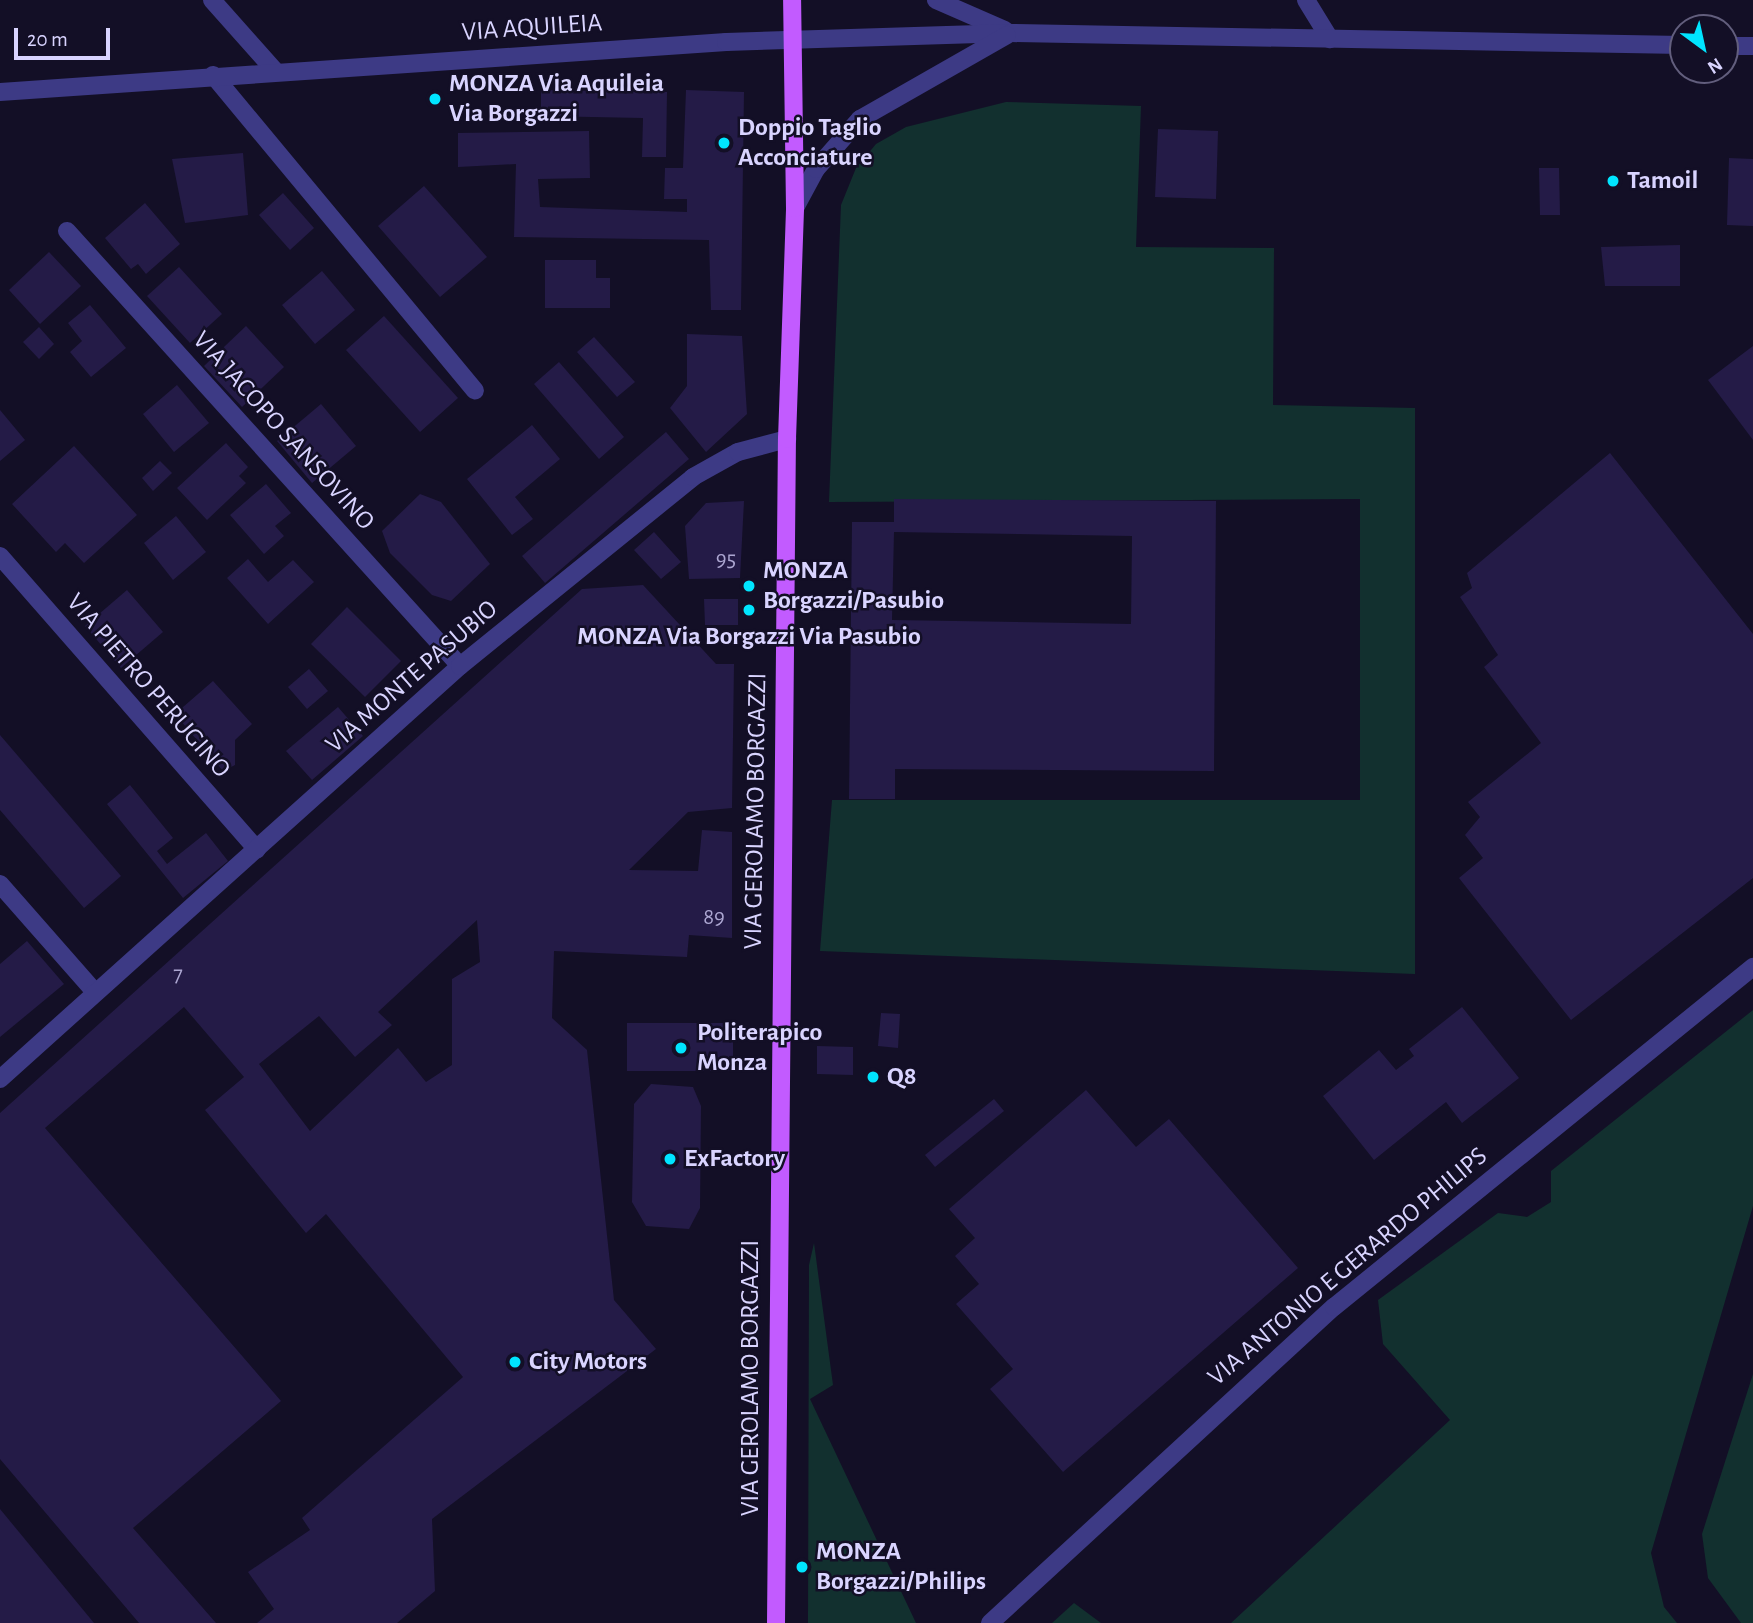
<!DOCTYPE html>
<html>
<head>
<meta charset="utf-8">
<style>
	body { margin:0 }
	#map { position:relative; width:1753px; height:1623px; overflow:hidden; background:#130f26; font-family:"Alegreya Sans",sans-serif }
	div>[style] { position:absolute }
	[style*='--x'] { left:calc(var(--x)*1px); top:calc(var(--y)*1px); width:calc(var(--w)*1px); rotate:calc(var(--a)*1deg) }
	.green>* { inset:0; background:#12302f }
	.building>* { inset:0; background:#241b47 }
	.minor>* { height:18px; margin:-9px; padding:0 9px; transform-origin:9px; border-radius:9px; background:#3d3a85 }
	.major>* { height:18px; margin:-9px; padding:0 9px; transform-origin:9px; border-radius:9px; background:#c25bff }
	.dots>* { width:19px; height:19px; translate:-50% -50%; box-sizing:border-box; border:4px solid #130f26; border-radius:50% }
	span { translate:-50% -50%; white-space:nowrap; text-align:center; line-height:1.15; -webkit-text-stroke:5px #130f26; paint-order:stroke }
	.number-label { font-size:23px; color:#aca6d1 }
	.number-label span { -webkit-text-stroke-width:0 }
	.street-label { font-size:26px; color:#d9d4ff }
	.poi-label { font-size:26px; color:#d9d4ff; font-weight:700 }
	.left { translate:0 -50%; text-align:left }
	.north { position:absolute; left:1669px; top:14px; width:70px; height:70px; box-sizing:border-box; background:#130f26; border:2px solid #625e7d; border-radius:50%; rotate:147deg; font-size:19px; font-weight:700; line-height:28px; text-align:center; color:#d9d4ff }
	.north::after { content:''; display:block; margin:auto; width:24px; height:32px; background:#00e5ff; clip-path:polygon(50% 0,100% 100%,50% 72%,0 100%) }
	.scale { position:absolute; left:14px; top:28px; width:96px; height:32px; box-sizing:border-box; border:4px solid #d9d4ff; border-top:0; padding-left:9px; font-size:21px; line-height:24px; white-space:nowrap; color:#d9d4ff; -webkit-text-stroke:5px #130f26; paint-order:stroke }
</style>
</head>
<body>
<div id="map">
	<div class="green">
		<div style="clip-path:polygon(1006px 102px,1141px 106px,1136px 247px,1274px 248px,1273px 405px,1415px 408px,1415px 974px,820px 951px,832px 800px,1360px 800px,1360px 499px,829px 502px,841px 205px,856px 168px,876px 144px,906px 127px)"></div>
		<div style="clip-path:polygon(1753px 1010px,1753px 1206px,1651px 1553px,1664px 1607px,1677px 1623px,1231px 1623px,1450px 1420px,1383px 1344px,1378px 1300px,1498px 1213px,1527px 1217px,1551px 1202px,1551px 1171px)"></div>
		<div style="clip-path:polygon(814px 1243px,833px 1385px,810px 1399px,916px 1623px,808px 1623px,809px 1265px)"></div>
		<div style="clip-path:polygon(1753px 1374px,1753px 1623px,1741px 1623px,1708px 1578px,1702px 1534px)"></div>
		<div style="clip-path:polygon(1074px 1603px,1101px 1623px,1052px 1623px)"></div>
	</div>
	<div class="building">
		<div style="clip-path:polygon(541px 90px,667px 92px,666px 157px,642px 157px,643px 118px,541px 116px)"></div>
		<div style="clip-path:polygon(686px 90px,744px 92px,741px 310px,711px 310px,709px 240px,514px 237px,516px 164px,458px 167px,458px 133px,589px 131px,590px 178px,538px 179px,540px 207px,687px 212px,687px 199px,664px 199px,665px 168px,683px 168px)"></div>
		<div style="clip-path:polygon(1158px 129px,1218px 131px,1216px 199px,1155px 197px)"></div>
		<div style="clip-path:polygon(243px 153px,248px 215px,185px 223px,172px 159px)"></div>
		<div style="clip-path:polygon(1729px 158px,1753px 159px,1753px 226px,1727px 225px)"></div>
		<div style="clip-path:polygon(1539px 168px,1559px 168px,1560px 215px,1540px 215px)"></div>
		<div style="clip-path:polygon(424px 186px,487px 257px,440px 297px,378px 226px)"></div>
		<div style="clip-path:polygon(283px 193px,314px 228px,290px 250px,259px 215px)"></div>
		<div style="clip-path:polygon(145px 203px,180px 244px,146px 274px,138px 264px,131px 269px,105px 238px)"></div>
		<div style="clip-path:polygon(1680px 245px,1680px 286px,1605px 286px,1601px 247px)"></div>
		<div style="clip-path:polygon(49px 252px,81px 286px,40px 324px,9px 290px)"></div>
		<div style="clip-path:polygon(545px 260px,596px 260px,596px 278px,610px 278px,610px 308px,545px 308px)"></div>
		<div style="clip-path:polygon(179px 267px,222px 314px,190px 343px,147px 296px)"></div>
		<div style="clip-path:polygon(322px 271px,355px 310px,315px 344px,282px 305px)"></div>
		<div style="clip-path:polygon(90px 305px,126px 348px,91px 377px,70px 352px,82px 341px,68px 323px)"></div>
		<div style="clip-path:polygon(384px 316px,458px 398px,420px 432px,346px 350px)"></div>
		<div style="clip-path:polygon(246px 326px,284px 367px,242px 407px,204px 366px)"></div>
		<div style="clip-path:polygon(39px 327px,54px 344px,39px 359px,23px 342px)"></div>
		<div style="clip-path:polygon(687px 334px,742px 336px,747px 414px,706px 452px,670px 408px,687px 386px)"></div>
		<div style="clip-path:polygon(594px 337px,635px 382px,617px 397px,577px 352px)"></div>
		<div style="clip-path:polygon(1753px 346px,1753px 440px,1708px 380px)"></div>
		<div style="clip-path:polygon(559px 362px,624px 437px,599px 459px,534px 384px)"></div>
		<div style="clip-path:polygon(177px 385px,209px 423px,174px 452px,143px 414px)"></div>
		<div style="clip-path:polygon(321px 404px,356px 446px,312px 483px,277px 441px)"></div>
		<div style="clip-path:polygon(0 410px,25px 440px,0 461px)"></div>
		<div style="clip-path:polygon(532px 425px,560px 459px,515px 497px,533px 519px,512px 535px,467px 479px)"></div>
		<div style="clip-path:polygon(666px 432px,689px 459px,545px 583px,522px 556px)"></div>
		<div style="clip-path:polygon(226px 443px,248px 467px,239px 476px,246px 483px,207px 520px,177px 488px)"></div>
		<div style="clip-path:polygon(74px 446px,137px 515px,84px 563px,65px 543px,56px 552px,12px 504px)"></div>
		<div style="clip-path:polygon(1610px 453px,1753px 634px,1753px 878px,1571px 1020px,1459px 878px,1483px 858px,1465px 835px,1480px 817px,1468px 802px,1541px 743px,1484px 667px,1498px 655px,1460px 597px,1472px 588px,1467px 573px)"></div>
		<div style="clip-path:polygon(160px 461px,172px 473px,153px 491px,142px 478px)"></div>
		<div style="clip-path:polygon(266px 484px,291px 513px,275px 526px,284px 536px,264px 554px,230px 515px)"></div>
		<div style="clip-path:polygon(420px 494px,441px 502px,490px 564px,451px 601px,432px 595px,390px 553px,382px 531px)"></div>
		<div style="clip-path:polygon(evenodd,894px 499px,1216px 501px,1214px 771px,895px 769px,895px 799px,849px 799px,852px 522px,894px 522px,894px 499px,894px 532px,1132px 536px,1131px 624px,892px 620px,894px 532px)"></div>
		<div style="clip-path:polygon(744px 501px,740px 578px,689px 579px,685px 526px,706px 503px)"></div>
		<div style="clip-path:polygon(176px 516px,206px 552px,173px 580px,144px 543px)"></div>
		<div style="clip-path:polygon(654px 532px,681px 562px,661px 579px,634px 550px)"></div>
		<div style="clip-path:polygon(248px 559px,268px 582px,293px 560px,314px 582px,268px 624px,227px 578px)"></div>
		<div style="clip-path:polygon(evenodd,643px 585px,716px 664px,734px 664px,732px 808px,688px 812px,629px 870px,698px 871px,702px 830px,732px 832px,732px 938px,689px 935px,687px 957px,554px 951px,552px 1018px,587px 1050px,614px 1300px,656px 1349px,432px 1519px,435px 1591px,397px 1623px,257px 1623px,274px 1609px,248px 1572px,310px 1530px,302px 1518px,463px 1377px,326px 1214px,306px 1233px,205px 1110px,244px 1077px,184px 1007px,45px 1128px,281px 1401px,133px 1528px,216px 1623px,139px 1623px,0 1459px,0 1113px,582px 589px,643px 585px,477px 920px,480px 962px,452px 979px,452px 1065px,426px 1082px,398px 1048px,310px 1131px,259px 1064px,319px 1016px,355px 1057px,392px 1025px,378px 1012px,477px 920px)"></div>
		<div style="clip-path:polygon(127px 590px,163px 632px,121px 668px,85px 626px)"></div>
		<div style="clip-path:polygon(704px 599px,738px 599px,738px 625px,705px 625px)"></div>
		<div style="clip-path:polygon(347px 607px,401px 661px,365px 697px,311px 644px)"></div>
		<div style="clip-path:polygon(309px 669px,328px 691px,307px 709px,288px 687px)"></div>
		<div style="clip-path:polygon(213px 681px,252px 724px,235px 740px,235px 765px,223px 771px,175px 714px)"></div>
		<div style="clip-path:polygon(338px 707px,363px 736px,312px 780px,286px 751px)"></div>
		<div style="clip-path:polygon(0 735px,121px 876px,84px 908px,0 810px)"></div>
		<div style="clip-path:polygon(130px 785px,173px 838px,157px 851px,167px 864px,206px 833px,228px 861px,183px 898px,107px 804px)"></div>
		<div style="clip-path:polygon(27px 941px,64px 984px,0 1037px,0 964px)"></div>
		<div style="clip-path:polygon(1462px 1007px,1519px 1078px,1462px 1123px,1446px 1102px,1374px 1160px,1323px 1096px,1379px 1050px,1396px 1070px,1414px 1056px,1409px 1049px)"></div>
		<div style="clip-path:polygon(881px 1013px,900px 1014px,898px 1048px,878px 1046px)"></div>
		<div style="clip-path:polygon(627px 1023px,733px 1023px,733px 1071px,627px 1071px)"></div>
		<div style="clip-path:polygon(817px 1046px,853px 1047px,853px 1075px,817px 1074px)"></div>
		<div style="clip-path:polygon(651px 1084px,693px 1087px,701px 1106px,700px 1208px,689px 1229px,646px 1226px,632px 1202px,634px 1104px)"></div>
		<div style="clip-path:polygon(1086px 1090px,1136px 1147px,1169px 1119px,1298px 1268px,1063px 1472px,990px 1389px,1013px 1369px,956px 1304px,979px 1284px,955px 1256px,975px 1238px,949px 1209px)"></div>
		<div style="clip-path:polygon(994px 1099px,1004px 1111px,935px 1167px,925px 1155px)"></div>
		<div style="clip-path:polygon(0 1509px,94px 1623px,0 1623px)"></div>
	</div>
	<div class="minor">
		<div style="--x:212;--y:0;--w:95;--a:48.4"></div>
		<div style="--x:936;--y:0;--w:75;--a:23.5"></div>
		<div style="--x:1306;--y:0;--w:46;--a:58.4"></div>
		<div style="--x:1725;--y:46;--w:28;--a:0"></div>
		<div style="--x:213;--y:75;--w:410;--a:50.3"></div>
		<div style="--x:0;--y:92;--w:728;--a:-3.94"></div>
		<div style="--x:726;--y:42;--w:285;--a:-1.8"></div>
		<div style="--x:1011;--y:33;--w:672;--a:1.02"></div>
		<div style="--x:795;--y:208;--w:44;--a:-61.7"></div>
		<div style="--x:816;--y:169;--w:67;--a:-48.7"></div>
		<div style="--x:860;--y:119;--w:169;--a:-29.7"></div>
		<div style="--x:67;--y:231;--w:586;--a:47.9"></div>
		<div style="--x:0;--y:556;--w:390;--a:48.8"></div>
		<div style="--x:0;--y:884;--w:144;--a:48.7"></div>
		<div style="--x:0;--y:1079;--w:618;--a:-41.92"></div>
		<div style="--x:460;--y:666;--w:300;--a:-39"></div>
		<div style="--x:693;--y:477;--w:51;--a:-29.1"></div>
		<div style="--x:738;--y:452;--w:51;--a:-14.9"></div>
		<div style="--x:990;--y:1623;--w:467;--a:-42.6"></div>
		<div style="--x:1334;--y:1307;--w:540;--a:-39.06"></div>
	</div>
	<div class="major">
		<div style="--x:776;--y:1623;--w:1184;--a:-89.47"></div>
		<div style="--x:787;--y:439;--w:231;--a:-88"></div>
		<div style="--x:795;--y:208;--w:208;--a:-90.8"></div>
	</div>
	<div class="dots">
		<div style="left:435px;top:99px;background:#00e5ff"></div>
		<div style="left:724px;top:143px;background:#00e5ff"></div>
		<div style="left:1613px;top:181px;background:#00e5ff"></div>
		<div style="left:749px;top:586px;background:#00e5ff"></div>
		<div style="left:749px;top:610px;background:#00e5ff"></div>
		<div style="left:681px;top:1048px;background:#00e5ff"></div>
		<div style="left:873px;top:1077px;background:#00e5ff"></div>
		<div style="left:670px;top:1159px;background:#00e5ff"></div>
		<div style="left:515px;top:1362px;background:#00e5ff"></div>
		<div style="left:802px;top:1567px;background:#00e5ff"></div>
	</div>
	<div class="number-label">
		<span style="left:726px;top:560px">95</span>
		<span style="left:714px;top:918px">89</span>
		<span style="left:178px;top:975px">7</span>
	</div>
	<div class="street-label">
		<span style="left:532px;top:28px;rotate:-4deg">VIA AQUILEIA</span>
		<span style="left:283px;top:431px;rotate:48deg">VIA JACOPO SANSOVINO</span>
		<span style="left:412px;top:677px;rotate:-41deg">VIA MONTE PASUBIO</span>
		<span style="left:148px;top:686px;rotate:49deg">VIA PIETRO PERUGINO</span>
		<span style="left:756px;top:811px;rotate:-89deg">VIA GEROLAMO BORGAZZI</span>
		<span style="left:1348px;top:1267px;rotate:-40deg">VIA ANTONIO E GERARDO PHILIPS</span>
		<span style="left:751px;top:1378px;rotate:-90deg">VIA GEROLAMO BORGAZZI</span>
	</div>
	<div class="poi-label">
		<span class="left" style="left:449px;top:99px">MONZA Via Aquileia<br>Via Borgazzi</span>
		<span class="left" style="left:738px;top:143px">Doppio Taglio<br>Acconciature</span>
		<span class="left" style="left:1627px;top:181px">Tamoil</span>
		<span class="left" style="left:763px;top:586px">MONZA<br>Borgazzi/Pasubio</span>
		<span style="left:749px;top:637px">MONZA Via Borgazzi Via Pasubio</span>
		<span class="left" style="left:697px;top:1048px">Politerapico<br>Monza</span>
		<span class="left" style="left:887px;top:1077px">Q8</span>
		<span class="left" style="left:684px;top:1159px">ExFactory</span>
		<span class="left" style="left:529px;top:1362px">City Motors</span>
		<span class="left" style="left:816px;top:1567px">MONZA<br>Borgazzi/Philips</span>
	</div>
	<div class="north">N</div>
	<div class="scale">20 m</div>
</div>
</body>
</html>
